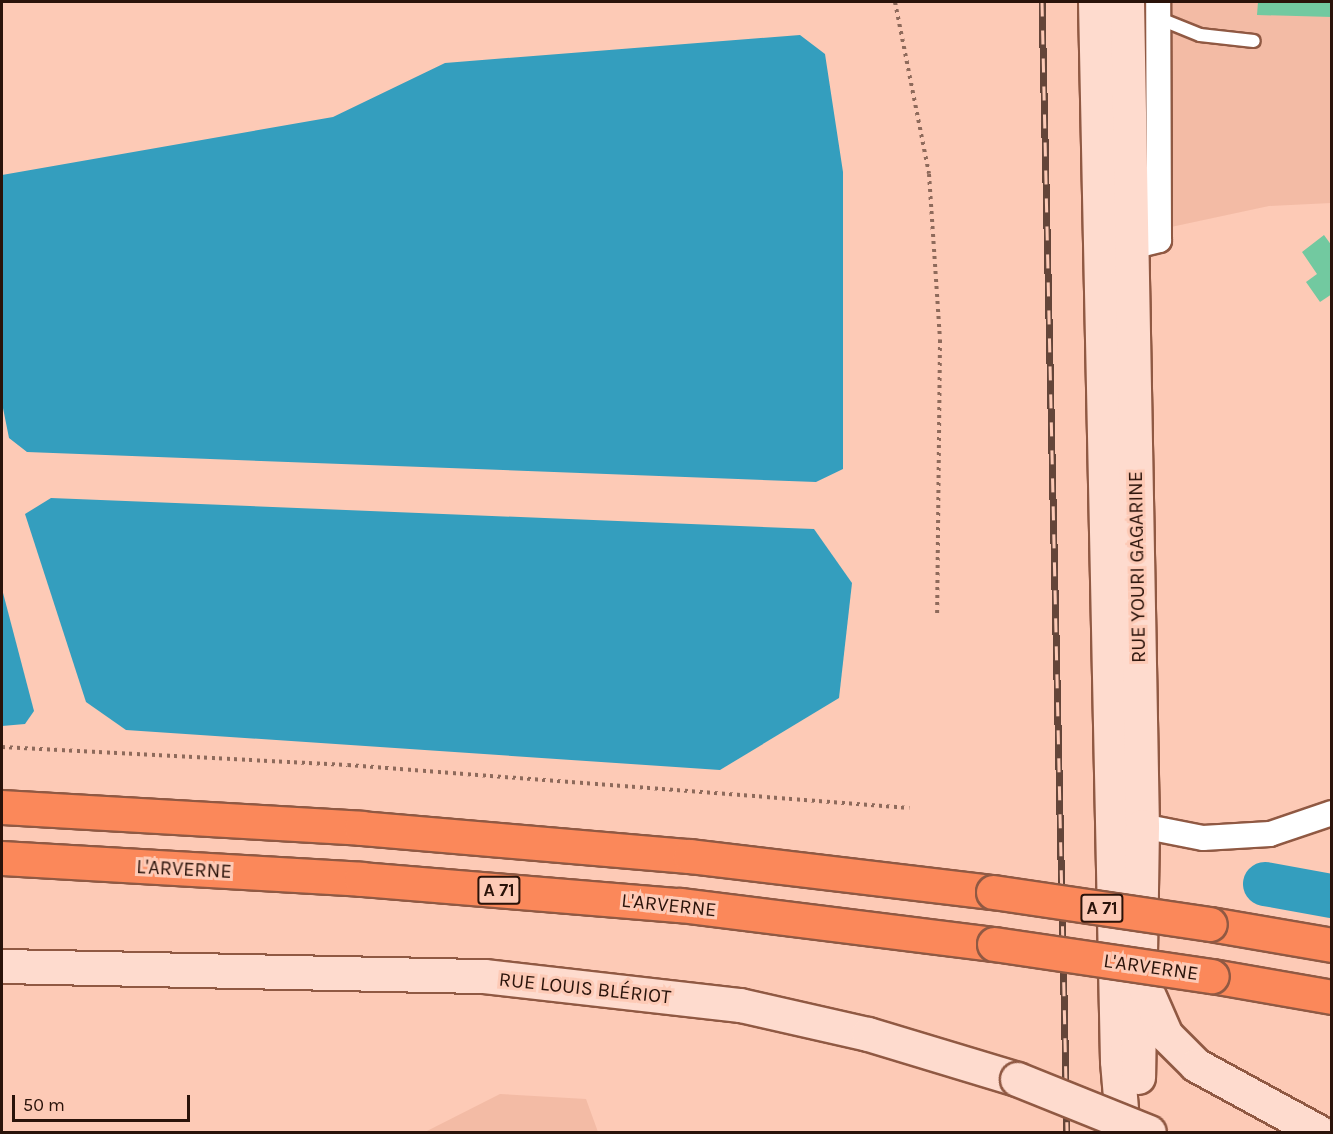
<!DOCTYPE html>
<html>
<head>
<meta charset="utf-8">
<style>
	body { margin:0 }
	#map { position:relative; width:1333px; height:1134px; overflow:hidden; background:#fdcab6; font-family:Karla,sans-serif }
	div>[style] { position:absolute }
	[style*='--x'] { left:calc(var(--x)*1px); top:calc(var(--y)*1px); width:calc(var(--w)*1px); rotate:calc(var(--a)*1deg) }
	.built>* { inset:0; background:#f3bba5 }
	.water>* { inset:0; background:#349ebe }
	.river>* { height:44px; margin:-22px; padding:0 22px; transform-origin:22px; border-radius:22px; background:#349ebe }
	.building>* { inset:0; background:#72c9a0 }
	.path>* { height:4px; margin-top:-2px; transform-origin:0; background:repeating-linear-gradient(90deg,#8e6a5b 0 3px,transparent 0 7.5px) }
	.roads { filter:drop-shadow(2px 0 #905943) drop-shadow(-2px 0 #905943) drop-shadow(0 2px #905943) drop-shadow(0 -2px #905943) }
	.service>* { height:12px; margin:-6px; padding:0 6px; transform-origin:6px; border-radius:6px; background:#fff }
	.minor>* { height:24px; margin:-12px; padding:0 12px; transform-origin:12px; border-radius:12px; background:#fff }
	.secondary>* { height:33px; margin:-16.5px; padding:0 16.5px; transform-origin:16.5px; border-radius:16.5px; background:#fedbce }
	.motorway>* { height:33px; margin:-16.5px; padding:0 16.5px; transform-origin:16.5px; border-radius:16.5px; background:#fb885a }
	.rail>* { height:7px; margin-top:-3.5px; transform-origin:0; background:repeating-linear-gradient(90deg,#fdcab6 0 14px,#644539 0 28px); box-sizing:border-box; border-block:2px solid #644539 }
	.bridges { filter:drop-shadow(2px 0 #905943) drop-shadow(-2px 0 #905943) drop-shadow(0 2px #905943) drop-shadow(0 -2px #905943) }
	.secondary-bridge>* { height:33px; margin:-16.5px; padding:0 16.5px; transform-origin:16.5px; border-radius:16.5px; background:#fedbce }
	.motorway-bridge>* { height:33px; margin:-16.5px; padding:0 16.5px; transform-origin:16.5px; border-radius:16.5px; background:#fb885a }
	span { translate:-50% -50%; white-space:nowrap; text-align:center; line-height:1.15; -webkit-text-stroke:6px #fdcab6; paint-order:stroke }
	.shield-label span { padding:2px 4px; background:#fdcab6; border:2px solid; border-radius:4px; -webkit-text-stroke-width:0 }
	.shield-label { font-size:18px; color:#2a130a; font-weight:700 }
	.street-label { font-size:20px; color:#2a130a }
	.frame { position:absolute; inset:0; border:3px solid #2a130a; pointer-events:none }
	.scale { position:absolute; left:12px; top:1095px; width:178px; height:27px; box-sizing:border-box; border:3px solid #2a130a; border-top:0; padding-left:8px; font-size:18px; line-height:21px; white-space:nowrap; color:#2a130a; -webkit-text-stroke:4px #fdcab6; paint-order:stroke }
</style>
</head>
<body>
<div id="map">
	<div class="built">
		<div style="clip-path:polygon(1168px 2px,1331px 2px,1331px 203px,1269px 206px,1171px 227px)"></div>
		<div style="clip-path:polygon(500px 1094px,586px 1099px,598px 1132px,425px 1132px)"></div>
	</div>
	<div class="water">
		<div style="clip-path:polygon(800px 35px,825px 54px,843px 172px,843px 469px,816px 482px,27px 452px,9px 438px,2px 403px,2px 175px,333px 117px,445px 63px)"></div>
		<div style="clip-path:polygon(51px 498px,814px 529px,852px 583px,839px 698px,720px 770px,126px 730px,86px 702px,25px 514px)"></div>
		<div style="clip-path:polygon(2px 589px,34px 711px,25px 724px,2px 726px)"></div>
	</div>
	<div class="river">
		<div style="--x:1265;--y:884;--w:68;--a:10.2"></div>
	</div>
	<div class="building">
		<div style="clip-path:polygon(1258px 2px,1332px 2px,1332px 17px,1257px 15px)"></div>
		<div style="clip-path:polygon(1324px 235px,1332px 246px,1332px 294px,1320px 302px,1306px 282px,1317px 274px,1302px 252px)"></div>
	</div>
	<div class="path">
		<div style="--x:895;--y:2;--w:175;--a:78.8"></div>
		<div style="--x:929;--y:174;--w:166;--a:86.2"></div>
		<div style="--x:940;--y:340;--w:276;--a:90.6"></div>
		<div style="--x:2;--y:747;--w:346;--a:3"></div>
		<div style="--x:348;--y:765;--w:563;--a:4.38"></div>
	</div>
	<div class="roads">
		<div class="service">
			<div style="--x:1158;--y:18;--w:45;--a:22"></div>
			<div style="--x:1200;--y:35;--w:54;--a:6.3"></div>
		</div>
		<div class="minor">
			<div style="--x:1131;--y:247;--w:29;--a:-14"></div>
			<div style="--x:1159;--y:240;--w:238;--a:-90.2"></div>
			<div style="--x:1142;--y:826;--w:62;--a:11.1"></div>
			<div style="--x:1203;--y:838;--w:67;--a:-3.4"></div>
			<div style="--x:1270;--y:834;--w:65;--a:-18.7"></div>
		</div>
		<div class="secondary">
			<div style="--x:1095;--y:2;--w:1059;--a:88.81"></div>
			<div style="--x:1117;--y:1061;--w:71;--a:85.2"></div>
			<div style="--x:1127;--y:2;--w:824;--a:88.96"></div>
			<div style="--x:1142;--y:826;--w:251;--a:90.9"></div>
			<div style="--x:2;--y:966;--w:482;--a:1.2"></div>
			<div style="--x:484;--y:976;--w:258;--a:6.5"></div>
			<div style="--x:740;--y:1005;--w:131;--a:12.8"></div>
			<div style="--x:868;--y:1034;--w:156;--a:16.8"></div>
			<div style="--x:1145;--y:987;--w:52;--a:66.4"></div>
			<div style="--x:1166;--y:1035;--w:42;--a:45"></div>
			<div style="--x:1196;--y:1065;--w:140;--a:28.6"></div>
		</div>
		<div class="motorway">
			<div style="--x:2;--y:807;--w:360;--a:3.3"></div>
			<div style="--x:361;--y:828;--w:330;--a:4.9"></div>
			<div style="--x:690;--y:856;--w:305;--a:6.8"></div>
			<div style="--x:2;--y:858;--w:360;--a:3.3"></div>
			<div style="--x:361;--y:879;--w:320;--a:4.7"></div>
			<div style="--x:680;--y:905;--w:316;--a:7.1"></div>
			<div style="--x:1210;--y:924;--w:124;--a:9.8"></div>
			<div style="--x:1212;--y:976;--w:122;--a:9.9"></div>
		</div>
	</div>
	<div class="rail">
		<div style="--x:1042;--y:2;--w:1130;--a:88.73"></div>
	</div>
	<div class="bridges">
		<div class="secondary-bridge">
			<div style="--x:1017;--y:1079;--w:142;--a:21.9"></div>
		</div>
		<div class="motorway-bridge">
			<div style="--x:993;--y:892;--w:219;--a:8.4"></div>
			<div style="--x:994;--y:944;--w:220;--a:8.4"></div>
		</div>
	</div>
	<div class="shield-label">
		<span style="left:499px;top:890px">A 71</span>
		<span style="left:1102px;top:908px">A 71</span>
	</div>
	<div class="street-label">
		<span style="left:1137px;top:567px;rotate:-91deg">RUE YOURI GAGARINE</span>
		<span style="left:184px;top:869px;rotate:3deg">L'ARVERNE</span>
		<span style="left:669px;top:905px;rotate:6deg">L'ARVERNE</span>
		<span style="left:1151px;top:967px;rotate:8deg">L'ARVERNE</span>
		<span style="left:585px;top:988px;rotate:6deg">RUE LOUIS BLÉRIOT</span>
	</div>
	<div class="frame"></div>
	<div class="scale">50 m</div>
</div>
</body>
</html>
